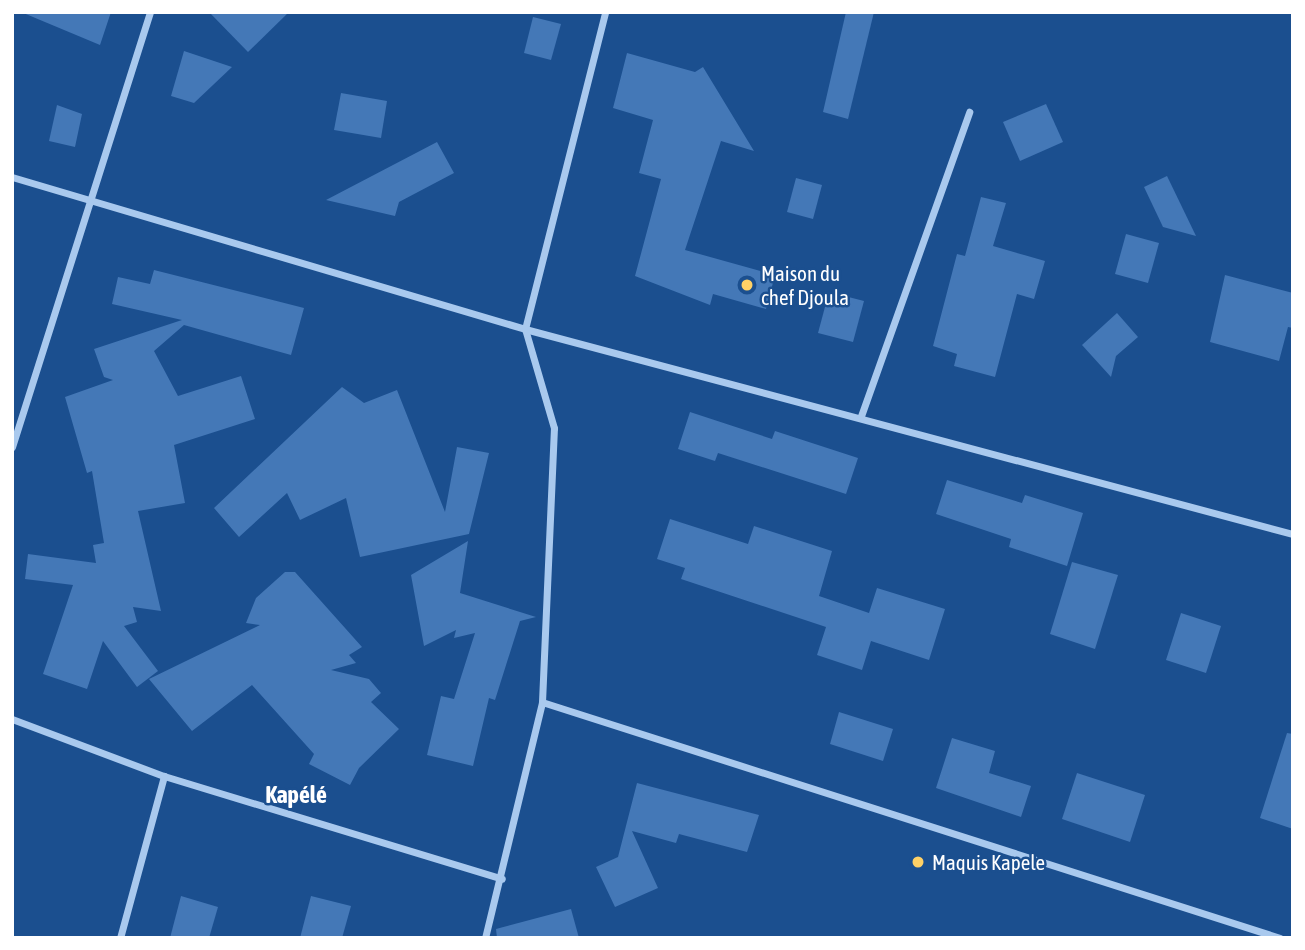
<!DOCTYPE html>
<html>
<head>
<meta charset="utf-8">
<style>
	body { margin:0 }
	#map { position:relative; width:1305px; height:950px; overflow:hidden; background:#1b4f8f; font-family:"Asap Condensed",sans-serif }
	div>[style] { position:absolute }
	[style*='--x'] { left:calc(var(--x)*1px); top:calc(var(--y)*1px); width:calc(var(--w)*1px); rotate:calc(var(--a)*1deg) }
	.building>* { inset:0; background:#4478b7 }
	.street>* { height:7px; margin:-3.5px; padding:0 3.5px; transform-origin:3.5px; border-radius:3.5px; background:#a9c9ee }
	.dots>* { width:19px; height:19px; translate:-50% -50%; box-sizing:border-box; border:4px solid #1b4f8f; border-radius:50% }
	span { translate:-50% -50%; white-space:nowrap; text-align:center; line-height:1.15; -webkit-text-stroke:5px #1b4f8f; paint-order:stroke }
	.poi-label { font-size:21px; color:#fff }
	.left { translate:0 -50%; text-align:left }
	.quarter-label { font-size:24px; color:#fff; font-weight:700 }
	.frame { position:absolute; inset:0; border:14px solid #fff; pointer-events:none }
</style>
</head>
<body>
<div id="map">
	<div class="building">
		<div style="clip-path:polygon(21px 12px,111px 12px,100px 45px)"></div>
		<div style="clip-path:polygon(209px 12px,289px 12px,248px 52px)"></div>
		<div style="clip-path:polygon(846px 12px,874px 12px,848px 119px,823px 112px)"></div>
		<div style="clip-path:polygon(533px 17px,561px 24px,551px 60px,524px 53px)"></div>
		<div style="clip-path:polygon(184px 51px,232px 67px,194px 103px,171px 96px)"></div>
		<div style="clip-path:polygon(627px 53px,695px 72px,703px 67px,754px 151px,721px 141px,685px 250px,775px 275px,766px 309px,713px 294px,710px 305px,635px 276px,661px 179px,639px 173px,653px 120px,613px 108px)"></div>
		<div style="clip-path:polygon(341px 93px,387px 101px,381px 138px,334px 130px)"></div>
		<div style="clip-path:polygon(1046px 104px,1063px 142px,1020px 161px,1003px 122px)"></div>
		<div style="clip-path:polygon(57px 105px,82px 114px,75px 147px,49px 141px)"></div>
		<div style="clip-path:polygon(437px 142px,454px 173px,399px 202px,395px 216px,326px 200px)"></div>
		<div style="clip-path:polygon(1167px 176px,1196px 236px,1163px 227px,1144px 187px)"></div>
		<div style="clip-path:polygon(796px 178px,822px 185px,813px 219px,787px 212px)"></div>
		<div style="clip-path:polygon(981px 197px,1006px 203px,993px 246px,1045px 261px,1034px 299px,1017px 294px,995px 377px,954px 366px,957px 354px,933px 346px,957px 254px,965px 256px)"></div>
		<div style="clip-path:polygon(1126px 234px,1159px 243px,1148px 283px,1115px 274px)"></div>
		<div style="clip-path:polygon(154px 270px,304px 308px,291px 355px,184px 325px,154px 351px,178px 396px,241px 376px,255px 419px,174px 445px,185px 503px,138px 511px,161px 611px,133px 607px,137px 622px,124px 626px,158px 671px,137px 687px,103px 641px,87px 689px,43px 674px,73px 585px,25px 579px,28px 554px,96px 563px,93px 545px,104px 543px,92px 471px,87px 473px,65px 397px,113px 380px,104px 377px,94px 349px,182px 320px,112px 304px,118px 277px,150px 284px)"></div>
		<div style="clip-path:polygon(1225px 275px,1293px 293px,1293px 328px,1288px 327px,1279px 361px,1210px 342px)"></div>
		<div style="clip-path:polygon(829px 292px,864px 301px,853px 342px,818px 333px)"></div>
		<div style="clip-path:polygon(1117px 313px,1138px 337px,1116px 356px,1111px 377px,1082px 345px)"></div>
		<div style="clip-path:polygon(342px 387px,364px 403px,397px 390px,445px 512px,457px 447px,489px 453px,469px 534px,360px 557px,346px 498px,300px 520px,287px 493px,239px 537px,214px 508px)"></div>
		<div style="clip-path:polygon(690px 412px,772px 439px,775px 431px,858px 458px,846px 494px,718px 453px,715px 461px,678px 449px)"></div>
		<div style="clip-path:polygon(947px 480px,1022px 503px,1025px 495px,1083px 513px,1067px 566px,1009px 547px,1011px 539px,936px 514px)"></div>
		<div style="clip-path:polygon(670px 519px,748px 544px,754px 526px,832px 551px,819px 596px,869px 613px,877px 588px,945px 609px,929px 660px,871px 641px,862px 670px,817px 655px,826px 627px,681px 579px,685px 568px,657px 559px)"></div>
		<div style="clip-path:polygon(468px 541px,460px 593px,536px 617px,520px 621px,495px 700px,489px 698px,473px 766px,427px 755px,441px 696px,454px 699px,475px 633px,454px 638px,456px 630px,424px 646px,411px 575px)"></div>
		<div style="clip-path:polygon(1072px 562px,1118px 575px,1095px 649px,1050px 634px)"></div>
		<div style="clip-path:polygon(285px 572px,295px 572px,362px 647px,349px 655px,356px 663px,331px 670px,369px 679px,381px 693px,371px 702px,399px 729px,359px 768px,350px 785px,309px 764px,314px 754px,252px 685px,192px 731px,149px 679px,260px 625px,246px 623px,256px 598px)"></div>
		<div style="clip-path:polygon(1181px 613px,1221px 626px,1206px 673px,1166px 660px)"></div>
		<div style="clip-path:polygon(839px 712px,893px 729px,883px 761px,830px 744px)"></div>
		<div style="clip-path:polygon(1287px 733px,1293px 734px,1293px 829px,1260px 818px)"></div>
		<div style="clip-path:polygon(952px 738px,995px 751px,989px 773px,1031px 786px,1021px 817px,936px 788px)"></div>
		<div style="clip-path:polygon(1077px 773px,1145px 795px,1130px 842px,1062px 819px)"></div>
		<div style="clip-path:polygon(637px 783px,759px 815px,747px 852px,679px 834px,676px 843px,632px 831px,658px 888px,615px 907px,596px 867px,618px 857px)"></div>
		<div style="clip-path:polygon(181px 896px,218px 907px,209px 938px,170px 938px)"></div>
		<div style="clip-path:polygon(311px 896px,351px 906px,342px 938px,300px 938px)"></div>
		<div style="clip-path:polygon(571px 909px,579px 938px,497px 938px,496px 929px)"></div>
	</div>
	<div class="street">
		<div style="--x:12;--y:177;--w:535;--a:16.5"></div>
		<div style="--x:525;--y:329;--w:795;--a:14.95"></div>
		<div style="--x:861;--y:416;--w:323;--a:-70.4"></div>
		<div style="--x:12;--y:447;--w:456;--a:-72.4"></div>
		<div style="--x:542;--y:702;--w:775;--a:17.73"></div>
		<div style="--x:12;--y:719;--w:162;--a:20.6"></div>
		<div style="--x:164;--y:776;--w:353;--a:16.9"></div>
		<div style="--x:120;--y:938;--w:168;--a:-74.8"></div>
		<div style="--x:485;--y:938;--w:243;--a:-76.4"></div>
		<div style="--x:542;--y:702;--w:274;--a:-87.5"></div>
		<div style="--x:554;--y:428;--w:103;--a:-106.3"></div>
		<div style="--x:525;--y:329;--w:327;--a:-75.8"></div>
	</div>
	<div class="dots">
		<div style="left:747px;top:285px;background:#ffd166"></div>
		<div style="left:918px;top:862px;background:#ffd166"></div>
	</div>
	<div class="poi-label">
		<span class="left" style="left:761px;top:285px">Maison du<br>chef Djoula</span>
		<span class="left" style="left:932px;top:862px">Maquis Kapele</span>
	</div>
	<div class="quarter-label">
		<span style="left:296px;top:795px">Kapélé</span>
	</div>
	<div class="frame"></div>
</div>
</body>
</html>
